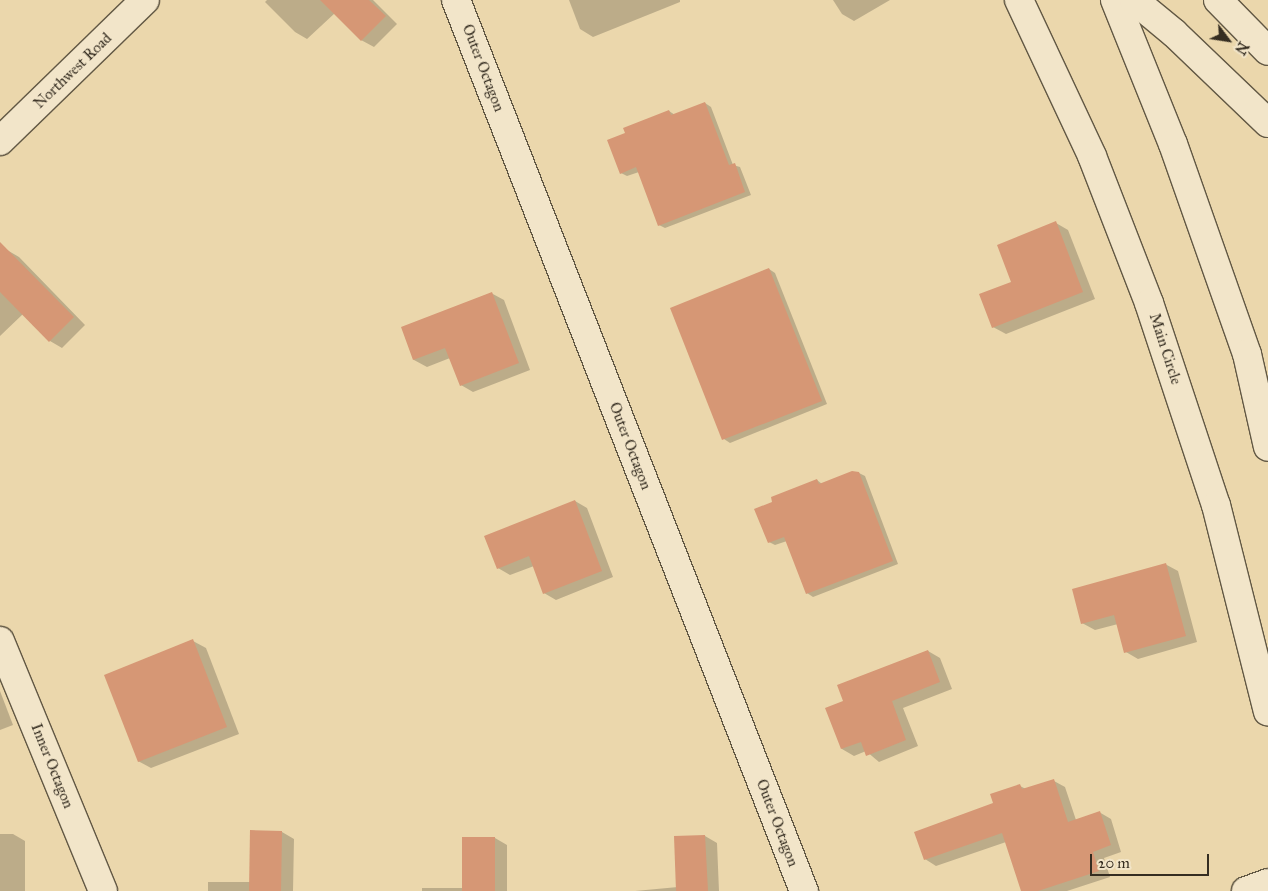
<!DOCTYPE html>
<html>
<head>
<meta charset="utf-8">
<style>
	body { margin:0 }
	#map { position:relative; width:1268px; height:891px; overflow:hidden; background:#ebd7ac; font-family:"IM FELL Great Primer",serif }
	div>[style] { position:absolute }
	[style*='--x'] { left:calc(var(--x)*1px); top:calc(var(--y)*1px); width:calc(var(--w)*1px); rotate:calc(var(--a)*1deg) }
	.shadow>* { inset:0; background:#0003 }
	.building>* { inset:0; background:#d69775 }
	.roads { filter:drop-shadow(1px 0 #625844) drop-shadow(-1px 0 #625844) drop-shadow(0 1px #625844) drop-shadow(0 -1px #625844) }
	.minor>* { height:28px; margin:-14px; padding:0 14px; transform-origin:14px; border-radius:14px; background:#f2e5c9 }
	.tertiary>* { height:28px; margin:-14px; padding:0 14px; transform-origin:14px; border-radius:14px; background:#f2e5c9 }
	span { translate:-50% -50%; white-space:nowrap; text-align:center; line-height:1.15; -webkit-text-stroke:4px #f2e5c9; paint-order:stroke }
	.street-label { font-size:15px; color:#352d21 }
	.north { position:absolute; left:1203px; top:15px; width:50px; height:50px; -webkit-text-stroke:4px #f2e5c9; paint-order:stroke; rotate:121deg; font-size:14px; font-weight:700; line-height:20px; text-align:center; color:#352d21 }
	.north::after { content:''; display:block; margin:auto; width:18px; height:22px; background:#352d21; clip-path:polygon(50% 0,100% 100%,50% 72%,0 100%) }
	.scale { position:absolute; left:1090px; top:854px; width:119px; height:22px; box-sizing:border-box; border:2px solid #352d21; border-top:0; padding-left:6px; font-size:15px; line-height:18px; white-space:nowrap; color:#352d21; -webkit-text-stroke:4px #f2e5c9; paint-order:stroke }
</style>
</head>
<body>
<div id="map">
	<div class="shadow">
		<div style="clip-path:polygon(267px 0,373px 0,397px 24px,374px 47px,361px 40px,335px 13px,307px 39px,295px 32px,265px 2px)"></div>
		<div style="clip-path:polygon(569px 0,680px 0,680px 2px,593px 37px,580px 29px)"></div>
		<div style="clip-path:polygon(833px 0,890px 0,854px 21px,842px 14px)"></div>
		<div style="clip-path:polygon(705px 103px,711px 107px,733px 165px,740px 167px,751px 195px,665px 228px,659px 225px,639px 172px,627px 176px,621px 173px,626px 134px,669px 111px,675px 115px)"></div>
		<div style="clip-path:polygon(1056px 223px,1068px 230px,1095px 299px,1006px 334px,993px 327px,1013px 283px)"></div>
		<div style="clip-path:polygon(7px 250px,19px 257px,85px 325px,62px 348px,50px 341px,23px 314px,0 336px,0 257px)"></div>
		<div style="clip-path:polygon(769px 269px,775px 273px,827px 404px,730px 443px,724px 439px)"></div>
		<div style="clip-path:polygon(491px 293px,504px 300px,530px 370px,473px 392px,461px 385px,450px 358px,427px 367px,414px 360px,402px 328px)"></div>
		<div style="clip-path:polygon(859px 473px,865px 476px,898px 564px,813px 597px,807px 593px,787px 541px,775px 545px,769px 542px,774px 502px,817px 480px,822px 484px)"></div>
		<div style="clip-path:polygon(575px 501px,587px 508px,613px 577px,556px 600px,544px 593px,534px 566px,510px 575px,498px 568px)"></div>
		<div style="clip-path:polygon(1165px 564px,1178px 571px,1197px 642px,1138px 659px,1126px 652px,1118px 624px,1095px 630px,1082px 623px)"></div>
		<div style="clip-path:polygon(193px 641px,206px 648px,239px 734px,151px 768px,138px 761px)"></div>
		<div style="clip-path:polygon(928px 651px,940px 658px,952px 689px,903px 708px,918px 746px,879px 762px,866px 751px,854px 756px,842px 749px,844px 701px)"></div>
		<div style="clip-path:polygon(0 691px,13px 725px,0 730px)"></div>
		<div style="clip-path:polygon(1054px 781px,1065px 787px,1076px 820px,1099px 812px,1111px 819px,1121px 852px,1104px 858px,1110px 877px,1067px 891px,1022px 891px,1006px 842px,936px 866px,925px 859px,1020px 786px,1026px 789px)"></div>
		<div style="clip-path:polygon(282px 832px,294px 839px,293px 891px,208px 891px,208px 882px,250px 882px)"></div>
		<div style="clip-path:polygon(0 834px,13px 834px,25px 841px,25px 891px,0 891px)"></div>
		<div style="clip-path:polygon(705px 836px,717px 843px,719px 891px,635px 891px,678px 887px,675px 837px)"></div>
		<div style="clip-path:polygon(463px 838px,495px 838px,507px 845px,507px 891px,422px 891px,422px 888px,463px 888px)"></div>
	</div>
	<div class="building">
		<div style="clip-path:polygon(320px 0,369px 0,386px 16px,361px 41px)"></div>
		<div style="clip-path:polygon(705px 102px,729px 165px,735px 163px,745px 192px,658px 226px,636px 167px,620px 174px,607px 140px,625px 133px,623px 128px,669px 110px,671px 115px)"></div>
		<div style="clip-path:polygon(1056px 221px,1083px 292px,992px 328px,979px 294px,1011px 282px,997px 245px)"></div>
		<div style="clip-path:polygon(0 242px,74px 317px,49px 342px,0 292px)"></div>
		<div style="clip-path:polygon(769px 268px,822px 401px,722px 440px,670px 308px)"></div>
		<div style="clip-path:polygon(492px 292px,519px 363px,460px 386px,445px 348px,413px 360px,401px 327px)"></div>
		<div style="clip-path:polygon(852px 471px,859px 472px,893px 561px,806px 594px,784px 537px,768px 543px,754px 509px,772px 502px,771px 497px,817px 479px,819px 484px)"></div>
		<div style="clip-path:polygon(575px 500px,602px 571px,543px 594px,529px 556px,497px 569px,484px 536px)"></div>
		<div style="clip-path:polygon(1166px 563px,1186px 636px,1124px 653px,1114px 615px,1081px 624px,1072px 589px)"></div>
		<div style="clip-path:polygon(193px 639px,227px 727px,138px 762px,104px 675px)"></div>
		<div style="clip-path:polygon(928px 650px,940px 682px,892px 701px,906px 740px,866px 756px,861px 742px,841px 749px,825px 708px,843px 701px,837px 685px)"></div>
		<div style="clip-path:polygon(1054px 779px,1068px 822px,1100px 811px,1111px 845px,1093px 852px,1099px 871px,1038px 891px,1021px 891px,1002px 833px,924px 860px,914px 832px,993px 803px,990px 794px,1020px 784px,1022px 789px)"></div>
		<div style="clip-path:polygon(250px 830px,282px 831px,281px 891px,249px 891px)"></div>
		<div style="clip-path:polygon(705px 835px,708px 891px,676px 891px,674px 836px)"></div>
		<div style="clip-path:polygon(462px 837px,495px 837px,495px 891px,462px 891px)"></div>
	</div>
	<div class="roads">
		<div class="minor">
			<div style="--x:456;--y:0;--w:957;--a:68.67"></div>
			<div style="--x:0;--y:141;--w:202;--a:-44.2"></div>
			<div style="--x:0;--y:641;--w:270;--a:67.6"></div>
			<div style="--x:1246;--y:891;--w:23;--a:-20"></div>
		</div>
		<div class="tertiary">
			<div style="--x:1019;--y:0;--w:172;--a:64.9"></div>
			<div style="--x:1092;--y:156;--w:158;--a:68.8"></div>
			<div style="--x:1149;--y:303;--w:213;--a:71.7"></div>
			<div style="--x:1216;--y:505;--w:213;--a:75.9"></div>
			<div style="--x:1115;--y:0;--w:155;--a:68.1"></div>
			<div style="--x:1173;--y:144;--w:223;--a:70.6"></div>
			<div style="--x:1247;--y:354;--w:95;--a:77.3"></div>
			<div style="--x:1134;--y:0;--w:52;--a:39.5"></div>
			<div style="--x:1174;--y:33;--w:130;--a:43.8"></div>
			<div style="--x:1218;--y:0;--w:71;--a:45.6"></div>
		</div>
	</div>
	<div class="street-label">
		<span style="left:483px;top:68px;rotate:69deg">Outer Octagon</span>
		<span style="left:73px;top:71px;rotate:-44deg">Northwest Road</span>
		<span style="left:1165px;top:349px;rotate:72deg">Main Circle</span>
		<span style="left:630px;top:446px;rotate:69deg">Outer Octagon</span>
		<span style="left:52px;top:766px;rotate:68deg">Inner Octagon</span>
		<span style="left:777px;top:823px;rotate:69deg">Outer Octagon</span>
	</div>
	<div class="north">N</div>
	<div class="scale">20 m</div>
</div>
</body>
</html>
